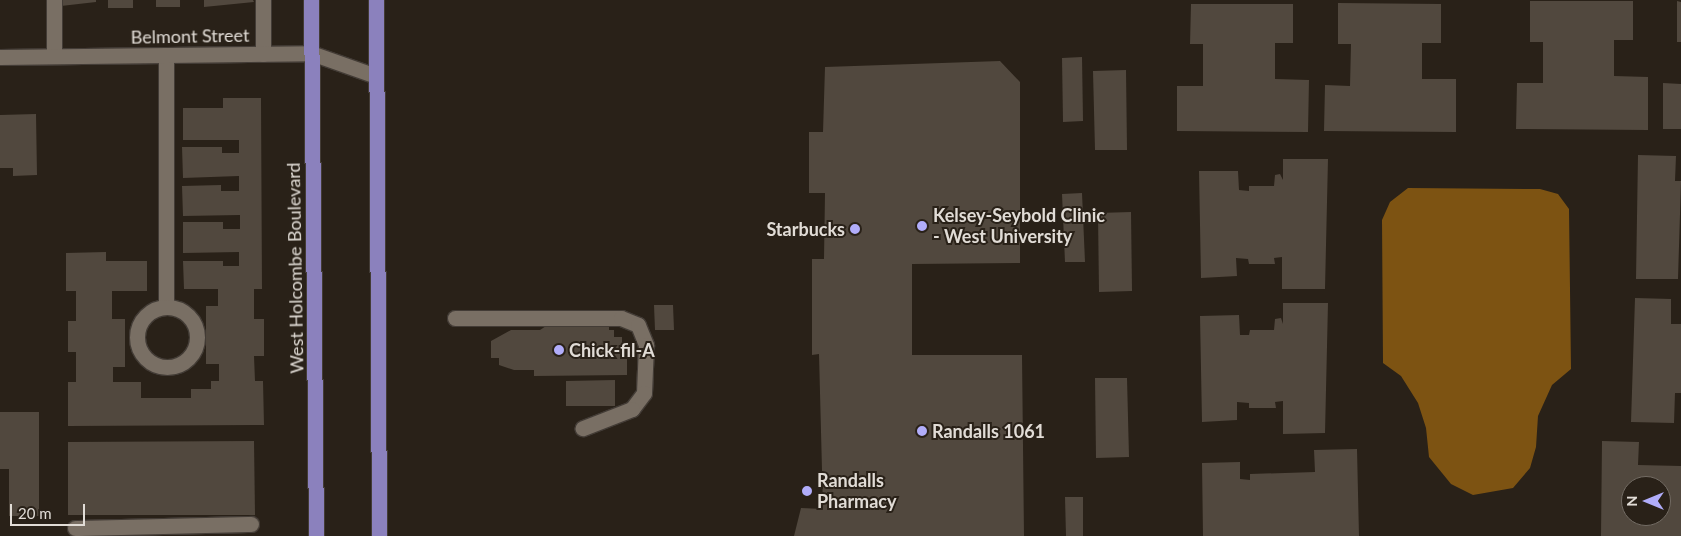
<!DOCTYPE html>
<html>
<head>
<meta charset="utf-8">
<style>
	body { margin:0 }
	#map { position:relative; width:1681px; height:536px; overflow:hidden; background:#292118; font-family:Lato,sans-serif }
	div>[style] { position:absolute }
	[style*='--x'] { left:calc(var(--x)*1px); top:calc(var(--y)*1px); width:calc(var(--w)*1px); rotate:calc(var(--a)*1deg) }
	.water>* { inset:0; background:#7d5312 }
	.building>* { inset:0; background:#51483e }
	.roads { filter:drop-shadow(1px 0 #433c36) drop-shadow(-1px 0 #433c36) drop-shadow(0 1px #433c36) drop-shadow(0 -1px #433c36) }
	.minor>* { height:15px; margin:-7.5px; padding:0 7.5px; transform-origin:7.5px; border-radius:7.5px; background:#796f64 }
	.minor>.ring { margin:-7.5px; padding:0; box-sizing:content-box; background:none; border:15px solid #796f64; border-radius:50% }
	.major>* { height:15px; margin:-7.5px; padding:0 7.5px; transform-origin:7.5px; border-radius:7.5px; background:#8b81bd }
	.dots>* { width:14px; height:14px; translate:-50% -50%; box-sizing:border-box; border:2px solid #292118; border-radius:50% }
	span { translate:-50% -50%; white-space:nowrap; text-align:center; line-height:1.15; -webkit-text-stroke:4px #292118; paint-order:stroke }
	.street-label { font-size:18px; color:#e1dcd6 }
	.poi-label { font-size:18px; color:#e1dcd6; font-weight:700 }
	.left { translate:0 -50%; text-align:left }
	.right { translate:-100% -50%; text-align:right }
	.north { position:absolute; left:1621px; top:476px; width:50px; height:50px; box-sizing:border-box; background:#292118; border:1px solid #736c64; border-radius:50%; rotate:270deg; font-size:14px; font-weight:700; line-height:20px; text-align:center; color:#e1dcd6 }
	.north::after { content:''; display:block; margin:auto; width:18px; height:22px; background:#b1adfa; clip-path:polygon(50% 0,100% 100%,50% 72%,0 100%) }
	.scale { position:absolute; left:10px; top:504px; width:75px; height:22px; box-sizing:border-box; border:2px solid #e1dcd6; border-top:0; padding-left:6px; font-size:15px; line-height:18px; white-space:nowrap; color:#e1dcd6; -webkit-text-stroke:4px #292118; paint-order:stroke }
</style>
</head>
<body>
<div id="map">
	<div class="water">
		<div style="clip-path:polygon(1408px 188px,1540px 189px,1558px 194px,1569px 209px,1571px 369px,1552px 385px,1538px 416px,1536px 447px,1530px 468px,1513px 488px,1473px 495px,1451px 484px,1429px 457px,1426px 428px,1418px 403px,1401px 376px,1383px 363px,1382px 220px,1390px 202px)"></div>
	</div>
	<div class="building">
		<div style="clip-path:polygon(60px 0,96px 0,96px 2px,61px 6px)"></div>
		<div style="clip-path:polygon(108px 0,133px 0,133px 8px,108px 8px)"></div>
		<div style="clip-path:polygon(156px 0,180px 0,180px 7px,156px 7px)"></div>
		<div style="clip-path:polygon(204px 0,253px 0,254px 2px,204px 7px)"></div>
		<div style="clip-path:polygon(1530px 1px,1633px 1px,1633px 40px,1614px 40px,1614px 76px,1648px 77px,1648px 130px,1516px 129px,1517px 83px,1543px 83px,1543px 42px,1530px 42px)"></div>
		<div style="clip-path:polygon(1677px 1px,1681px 2px,1681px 42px,1677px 42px)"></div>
		<div style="clip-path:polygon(1338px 3px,1441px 4px,1441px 43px,1422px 43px,1422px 79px,1456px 79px,1456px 132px,1324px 131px,1325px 85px,1350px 86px,1351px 44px,1338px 44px)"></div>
		<div style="clip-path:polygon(1191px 4px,1293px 4px,1293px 43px,1275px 43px,1275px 79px,1309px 80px,1308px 132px,1177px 131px,1177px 86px,1203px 86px,1203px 44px,1190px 44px)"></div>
		<div style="clip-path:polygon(1082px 57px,1083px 121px,1063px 122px,1062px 58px)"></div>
		<div style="clip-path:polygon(1000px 61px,1020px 82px,1020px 263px,912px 264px,912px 355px,1022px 355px,1024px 536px,794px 536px,801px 508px,823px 509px,819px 354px,812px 355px,812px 259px,824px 259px,825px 193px,809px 193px,809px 132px,823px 132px,825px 67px)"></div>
		<div style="clip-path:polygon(1126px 70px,1127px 150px,1095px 150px,1093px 71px)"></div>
		<div style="clip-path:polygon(1663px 83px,1681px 84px,1681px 129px,1663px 129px)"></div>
		<div style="clip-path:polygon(223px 98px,261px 98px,262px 289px,254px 289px,254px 319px,264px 319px,264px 356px,254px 356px,255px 381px,263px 381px,264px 425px,68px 426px,68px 382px,76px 382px,76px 352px,68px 352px,68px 321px,76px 321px,76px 291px,66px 291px,66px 253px,106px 252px,106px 261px,147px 261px,147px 291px,112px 291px,112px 319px,125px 319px,125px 367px,113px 367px,113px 382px,141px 382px,141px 398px,191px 398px,191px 389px,211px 389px,211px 381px,219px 381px,219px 364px,206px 364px,206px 306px,218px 306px,218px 289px,184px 289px,183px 261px,223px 261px,223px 266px,239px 266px,239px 252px,183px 253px,183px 222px,223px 222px,223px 229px,240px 229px,240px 215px,183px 216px,182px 186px,221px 185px,221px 191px,239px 191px,239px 176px,183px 178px,182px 147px,222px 147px,222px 153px,239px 153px,239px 140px,183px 140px,183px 108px,223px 108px)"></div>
		<div style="clip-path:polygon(36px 114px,37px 175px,13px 176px,13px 168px,0 168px,0 115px)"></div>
		<div style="clip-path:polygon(1638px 155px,1676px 156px,1675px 181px,1681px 181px,1678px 279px,1636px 279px)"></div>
		<div style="clip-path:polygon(1283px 159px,1328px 159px,1325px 289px,1282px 289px,1282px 257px,1274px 258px,1275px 264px,1249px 264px,1248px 259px,1236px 258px,1237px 276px,1201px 278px,1199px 171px,1238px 171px,1239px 190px,1249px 191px,1249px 186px,1274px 186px,1275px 175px,1280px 174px,1283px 180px)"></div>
		<div style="clip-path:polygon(1082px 193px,1085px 262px,1065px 262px,1062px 194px)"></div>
		<div style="clip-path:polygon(1131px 212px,1132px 291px,1099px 292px,1098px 213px)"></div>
		<div style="clip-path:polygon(1635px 298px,1671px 299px,1671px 324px,1681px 324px,1681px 393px,1675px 393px,1674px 423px,1631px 422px)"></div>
		<div style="clip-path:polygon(1283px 303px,1328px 303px,1325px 433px,1283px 434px,1283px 401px,1275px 402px,1276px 408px,1249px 408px,1249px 403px,1237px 402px,1237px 420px,1202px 422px,1200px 316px,1239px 315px,1240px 335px,1249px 335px,1250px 330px,1274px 330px,1275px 319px,1281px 318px,1283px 324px)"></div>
		<div style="clip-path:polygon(654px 305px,673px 305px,674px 330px,655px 330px)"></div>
		<div style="clip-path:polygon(546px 326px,609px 326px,609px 330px,614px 330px,614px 337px,622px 337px,622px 342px,627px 342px,627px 375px,534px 376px,534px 370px,514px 370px,499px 365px,499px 358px,491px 358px,491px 341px,511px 330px,540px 330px)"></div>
		<div style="clip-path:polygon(1095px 378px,1127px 378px,1129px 457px,1096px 458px)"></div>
		<div style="clip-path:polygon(615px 380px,615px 406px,566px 406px,566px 381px)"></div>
		<div style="clip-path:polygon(0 412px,39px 412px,39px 516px,9px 516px,9px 469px,0 469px)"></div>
		<div style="clip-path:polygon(254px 441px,255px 515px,68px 515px,68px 442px)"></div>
		<div style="clip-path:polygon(evenodd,1602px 441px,1639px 442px,1638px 465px,1681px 466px,1681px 536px,1601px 536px,1602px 441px,1631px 486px,1661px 486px,1661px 516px,1631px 516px,1631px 486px)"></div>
		<div style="clip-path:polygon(1357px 449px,1359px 536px,1203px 536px,1202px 463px,1240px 462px,1240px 479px,1250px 480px,1250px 474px,1315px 472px,1314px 450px)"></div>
		<div style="clip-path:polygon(1065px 497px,1083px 497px,1083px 536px,1066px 536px)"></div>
	</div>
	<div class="roads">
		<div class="minor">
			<div style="--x:54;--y:0;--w:56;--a:90"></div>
			<div style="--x:263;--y:54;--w:54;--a:-90"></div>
			<div style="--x:166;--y:55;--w:252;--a:90"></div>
			<div style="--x:0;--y:57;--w:311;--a:-0.7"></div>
			<div style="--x:311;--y:53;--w:69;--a:19.5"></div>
			<div class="ring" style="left:137px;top:307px;width:45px;height:45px"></div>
			<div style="--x:455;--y:318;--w:166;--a:0"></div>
			<div style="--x:621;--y:318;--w:18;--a:22"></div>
			<div style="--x:638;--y:325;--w:22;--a:68"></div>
			<div style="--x:646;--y:345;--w:48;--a:92.4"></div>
			<div style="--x:644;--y:393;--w:20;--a:127"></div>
			<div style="--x:632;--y:409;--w:53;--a:158.8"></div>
			<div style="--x:75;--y:528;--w:176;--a:-1.3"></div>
		</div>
		<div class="major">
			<div style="--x:311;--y:0;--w:536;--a:89.47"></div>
			<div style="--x:376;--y:0;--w:536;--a:89.68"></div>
		</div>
	</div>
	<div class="dots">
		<div style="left:922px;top:226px;background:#b1adfa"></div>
		<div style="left:855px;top:229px;background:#b1adfa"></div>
		<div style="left:559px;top:350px;background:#b1adfa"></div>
		<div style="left:922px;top:431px;background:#b1adfa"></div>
		<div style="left:807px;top:491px;background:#b1adfa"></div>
	</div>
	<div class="street-label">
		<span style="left:190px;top:36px;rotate:-1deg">Belmont Street</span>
		<span style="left:295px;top:268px;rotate:-91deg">West Holcombe Boulevard</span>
	</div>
	<div class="poi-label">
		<span class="left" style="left:933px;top:226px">Kelsey-Seybold Clinic<br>- West University</span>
		<span class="right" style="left:845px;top:229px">Starbucks</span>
		<span class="left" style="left:569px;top:350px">Chick-fil-A</span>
		<span class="left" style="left:932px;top:431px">Randalls 1061</span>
		<span class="left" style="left:817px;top:491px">Randalls<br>Pharmacy</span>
	</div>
	<div class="north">N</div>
	<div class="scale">20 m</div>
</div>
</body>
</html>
